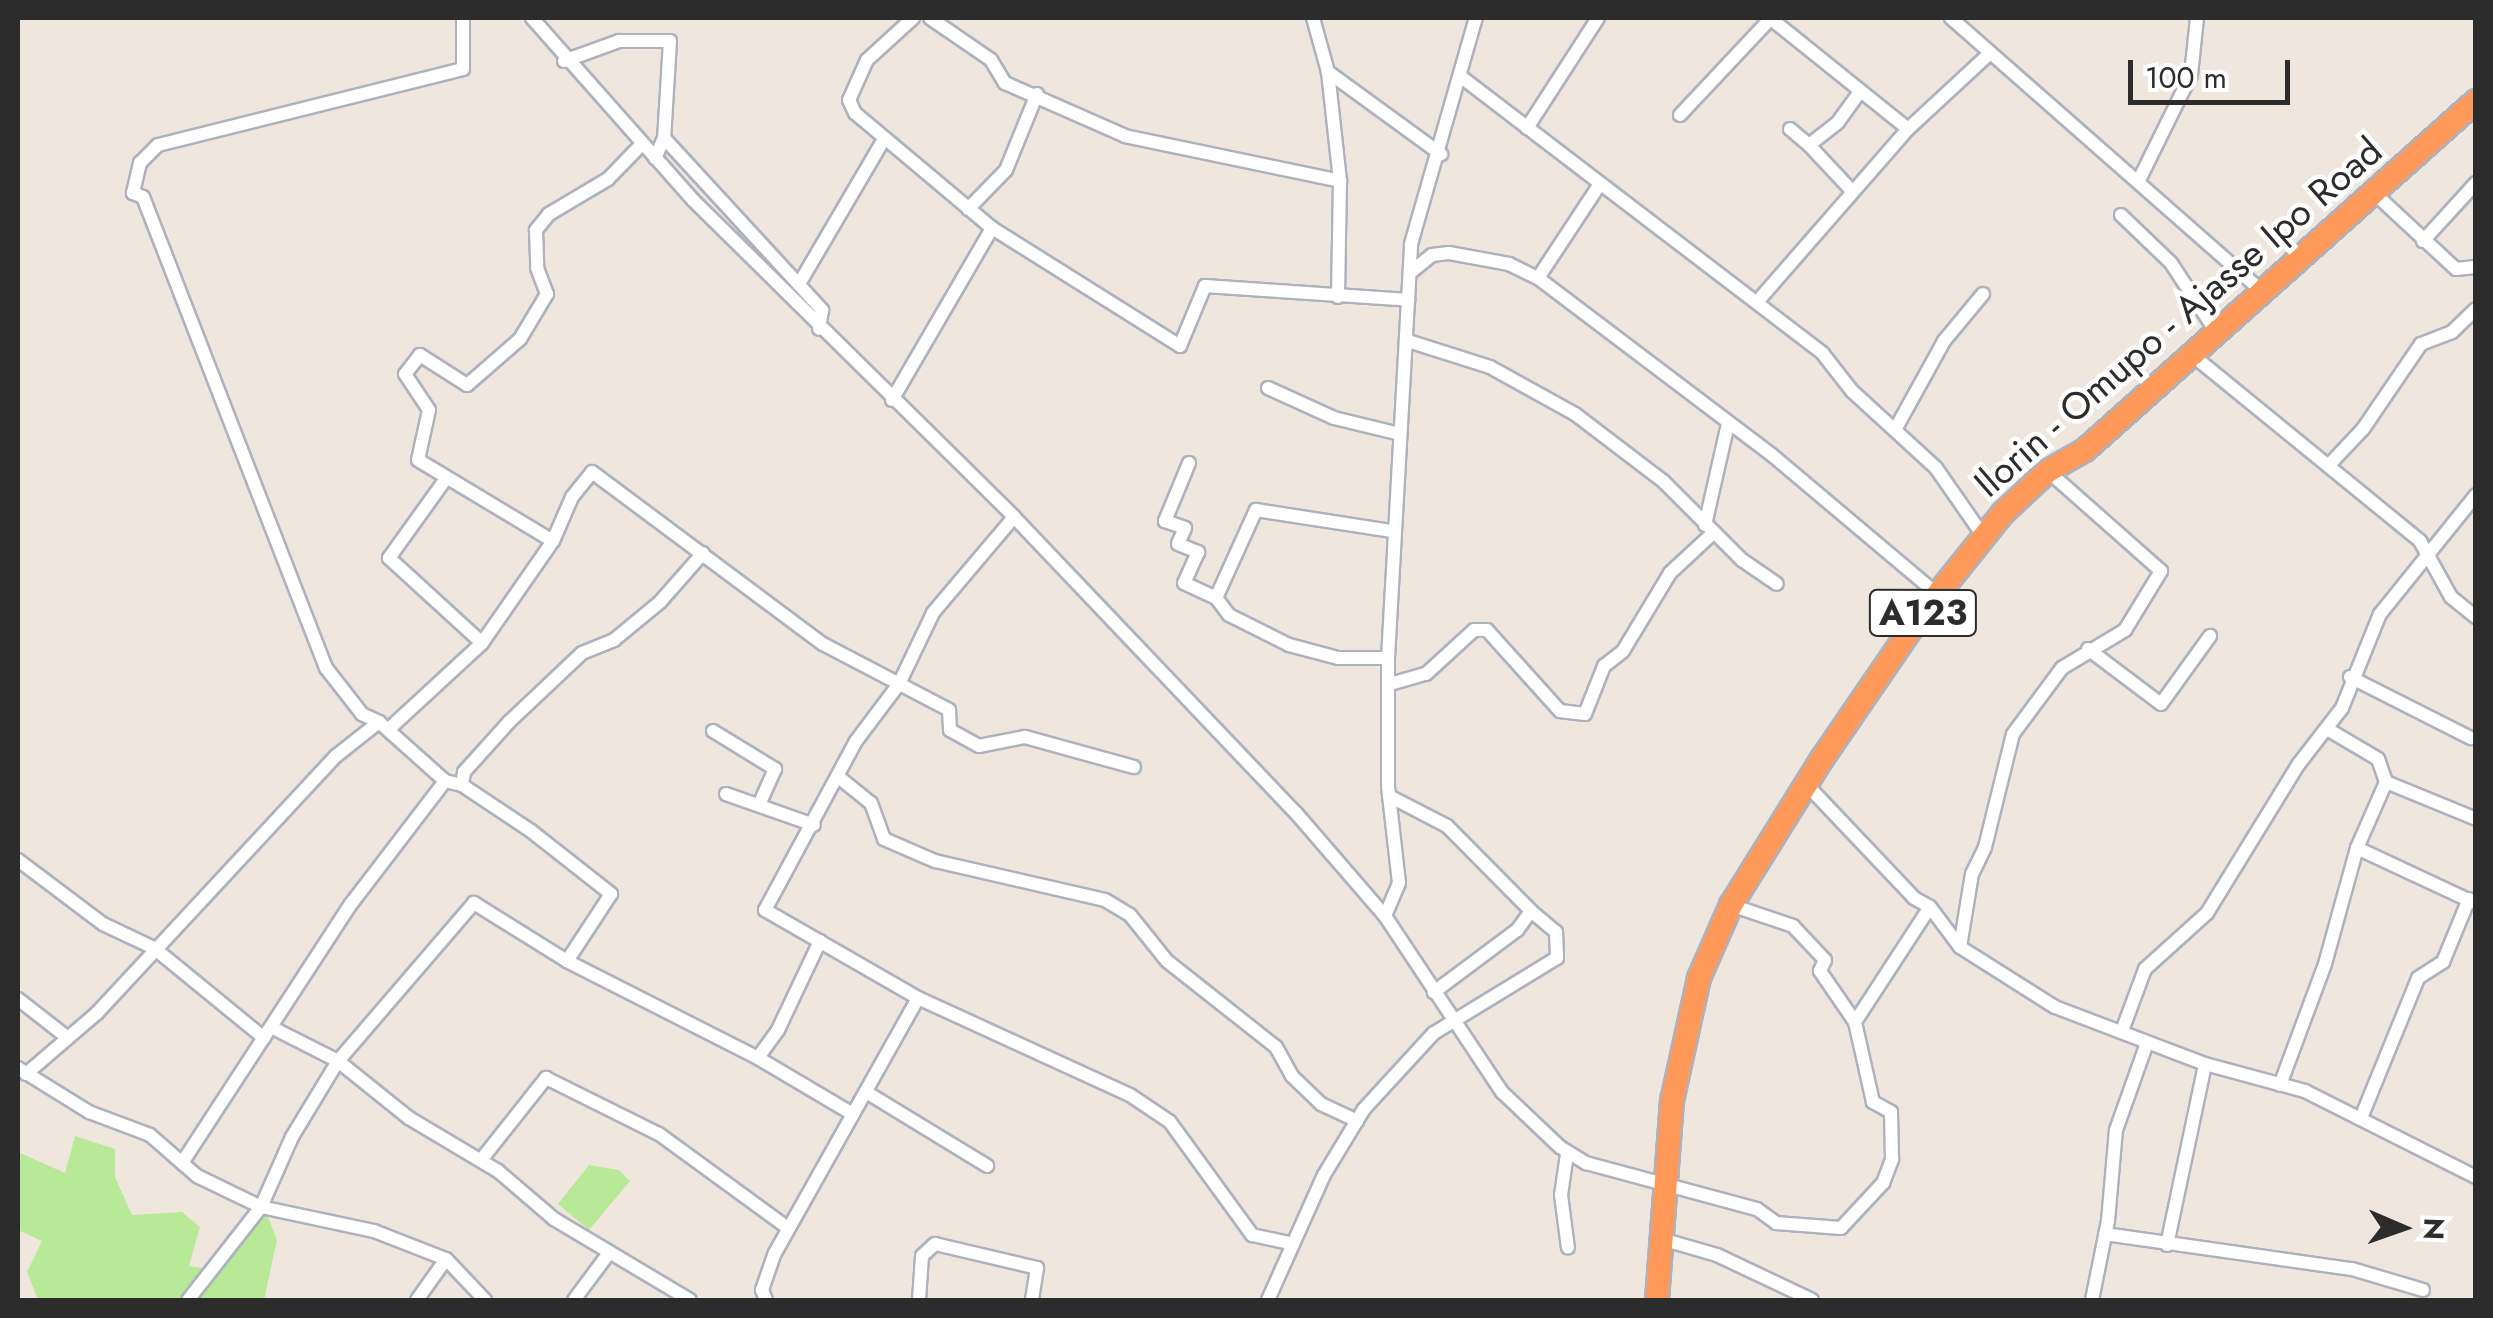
<!DOCTYPE html>
<html>
<head>
<meta charset="utf-8">
<style>
	body { margin:0 }
	#map { position:relative; width:2493px; height:1318px; overflow:hidden; background:#efe7de; font-family:Jost,sans-serif }
	div>[style] { position:absolute }
	[style*='--x'] { left:calc(var(--x)*1px); top:calc(var(--y)*1px); width:calc(var(--w)*1px); rotate:calc(var(--a)*1deg) }
	.green>* { inset:0; background:#b7e997 }
	.roads { filter:drop-shadow(2px 0 #aeb2bd) drop-shadow(-2px 0 #aeb2bd) drop-shadow(0 2px #aeb2bd) drop-shadow(0 -2px #aeb2bd) }
	.street>* { height:12px; margin:-6px; padding:0 6px; transform-origin:6px; border-radius:6px; background:#fff }
	.highway>* { height:22px; margin:-11px; padding:0 11px; transform-origin:11px; border-radius:11px; background:#ff9959 }
	span { translate:-50% -50%; white-space:nowrap; text-align:center; line-height:1.15; -webkit-text-stroke:9px #fff; paint-order:stroke }
	.shield-label span { padding:2px 8px; background:#fff; border:2px solid; border-radius:8px; -webkit-text-stroke-width:0 }
	.shield-label { font-size:35px; color:#2c2c2c; font-weight:700 }
	.street-label { font-size:38px; color:#2c2c2c }
	.frame { position:absolute; inset:0; border:20px solid #2c2c2c; pointer-events:none }
	.north { position:absolute; left:2353px; top:1178px; width:100px; height:100px; -webkit-text-stroke:8px #fff; paint-order:stroke; rotate:92deg; font-size:28px; font-weight:700; line-height:40px; text-align:center; color:#2c2c2c }
	.north::after { content:''; display:block; margin:auto; width:35px; height:45px; background:#2c2c2c; clip-path:polygon(50% 0,100% 100%,50% 72%,0 100%) }
	.scale { position:absolute; left:2128px; top:60px; width:162px; height:45px; box-sizing:border-box; border:5px solid #2c2c2c; border-top:0; padding-left:12px; font-size:30px; line-height:35px; white-space:nowrap; color:#2c2c2c; -webkit-text-stroke:8px #fff; paint-order:stroke }
</style>
</head>
<body>
<div id="map">
	<div class="green">
		<div style="clip-path:polygon(75px 1136px,115px 1149px,115px 1177px,132px 1215px,182px 1212px,200px 1227px,189px 1266px,208px 1269px,265px 1209px,277px 1240px,264px 1300px,38px 1300px,27px 1272px,42px 1241px,18px 1230px,18px 1152px,65px 1173px)"></div>
		<div style="clip-path:polygon(589px 1165px,619px 1170px,630px 1181px,589px 1230px,558px 1204px)"></div>
	</div>
	<div class="roads">
		<div class="street">
			<div style="--x:532;--y:18;--w:243;--a:48.5"></div>
			<div style="--x:693;--y:200;--w:451;--a:44.6"></div>
			<div style="--x:1014;--y:517;--w:409;--a:46.4"></div>
			<div style="--x:1296;--y:813;--w:136;--a:49.2"></div>
			<div style="--x:1385;--y:916;--w:211;--a:56.4"></div>
			<div style="--x:1502;--y:1092;--w:80;--a:43.5"></div>
			<div style="--x:1560;--y:1147;--w:31;--a:32"></div>
			<div style="--x:1586;--y:1163;--w:177;--a:15.1"></div>
			<div style="--x:1757;--y:1209;--w:24;--a:36"></div>
			<div style="--x:1776;--y:1223;--w:65;--a:4.4"></div>
			<div style="--x:1841;--y:1228;--w:62;--a:-47"></div>
			<div style="--x:1883;--y:1183;--w:26;--a:-69"></div>
			<div style="--x:1892;--y:1159;--w:47;--a:-91.2"></div>
			<div style="--x:1891;--y:1112;--w:21;--a:-151"></div>
			<div style="--x:1873;--y:1102;--w:82;--a:-102.7"></div>
			<div style="--x:1855;--y:1022;--w:62;--a:-124.5"></div>
			<div style="--x:1820;--y:971;--w:12;--a:-66"></div>
			<div style="--x:1825;--y:960;--w:47;--a:-133.3"></div>
			<div style="--x:1793;--y:926;--w:65;--a:-161.3"></div>
			<div style="--x:913;--y:18;--w:62;--a:137.6"></div>
			<div style="--x:867;--y:60;--w:44;--a:114.2"></div>
			<div style="--x:849;--y:100;--w:14;--a:65"></div>
			<div style="--x:855;--y:113;--w:179;--a:40"></div>
			<div style="--x:992;--y:228;--w:222;--a:32.1"></div>
			<div style="--x:1180;--y:346;--w:65;--a:-67.4"></div>
			<div style="--x:1205;--y:286;--w:204;--a:3.9"></div>
			<div style="--x:930;--y:18;--w:74;--a:34.5"></div>
			<div style="--x:991;--y:60;--w:27;--a:59"></div>
			<div style="--x:1005;--y:83;--w:131;--a:23.8"></div>
			<div style="--x:1125;--y:136;--w:220;--a:11.8"></div>
			<div style="--x:1313;--y:18;--w:56;--a:74.5"></div>
			<div style="--x:1328;--y:72;--w:110;--a:83.7"></div>
			<div style="--x:1340;--y:181;--w:116;--a:91"></div>
			<div style="--x:1770;--y:18;--w:177;--a:38.8"></div>
			<div style="--x:1951;--y:18;--w:412;--a:41.3"></div>
			<div style="--x:564;--y:61;--w:59;--a:-20"></div>
			<div style="--x:619;--y:41;--w:51;--a:0"></div>
			<div style="--x:670;--y:41;--w:97;--a:93.5"></div>
			<div style="--x:664;--y:138;--w:22;--a:114"></div>
			<div style="--x:1328;--y:72;--w:140;--a:36"></div>
			<div style="--x:1460;--y:76;--w:457;--a:37.4"></div>
			<div style="--x:1823;--y:354;--w:47;--a:51.9"></div>
			<div style="--x:1852;--y:391;--w:114;--a:42.5"></div>
			<div style="--x:1936;--y:468;--w:84;--a:55.2"></div>
			<div style="--x:1680;--y:115;--w:133;--a:-46.8"></div>
			<div style="--x:1527;--y:128;--w:131;--a:-57.2"></div>
			<div style="--x:1790;--y:129;--w:25;--a:40"></div>
			<div style="--x:664;--y:138;--w:234;--a:47.4"></div>
			<div style="--x:822;--y:310;--w:19;--a:99"></div>
			<div style="--x:642;--y:144;--w:49;--a:134.2"></div>
			<div style="--x:608;--y:179;--w:69;--a:149.3"></div>
			<div style="--x:549;--y:214;--w:21;--a:129"></div>
			<div style="--x:536;--y:230;--w:38;--a:88"></div>
			<div style="--x:537;--y:268;--w:28;--a:69"></div>
			<div style="--x:547;--y:294;--w:52;--a:121"></div>
			<div style="--x:520;--y:339;--w:70;--a:139"></div>
			<div style="--x:467;--y:385;--w:56;--a:-147.4"></div>
			<div style="--x:420;--y:355;--w:24;--a:128"></div>
			<div style="--x:405;--y:374;--w:43;--a:56.3"></div>
			<div style="--x:429;--y:410;--w:51;--a:102.4"></div>
			<div style="--x:418;--y:460;--w:157;--a:31"></div>
			<div style="--x:553;--y:541;--w:48;--a:-66.6"></div>
			<div style="--x:572;--y:497;--w:32;--a:-51"></div>
			<div style="--x:592;--y:472;--w:288;--a:36.7"></div>
			<div style="--x:823;--y:644;--w:142;--a:27.6"></div>
			<div style="--x:949;--y:710;--w:20;--a:87"></div>
			<div style="--x:950;--y:730;--w:33;--a:29"></div>
			<div style="--x:979;--y:746;--w:47;--a:-11.1"></div>
			<div style="--x:1025;--y:737;--w:113;--a:15.4"></div>
			<div style="--x:2140;--y:178;--w:115;--a:-63.7"></div>
			<div style="--x:2191;--y:75;--w:57;--a:-84"></div>
			<div style="--x:1852;--y:191;--w:63;--a:-133.1"></div>
			<div style="--x:1809;--y:145;--w:37;--a:-38"></div>
			<div style="--x:1838;--y:122;--w:34;--a:-54"></div>
			<div style="--x:2373;--y:192;--w:113;--a:42.9"></div>
			<div style="--x:2456;--y:269;--w:20;--a:-6"></div>
			<div style="--x:968;--y:209;--w:54;--a:-45.7"></div>
			<div style="--x:1006;--y:170;--w:82;--a:-67.8"></div>
			<div style="--x:2121;--y:215;--w:69;--a:43.8"></div>
			<div style="--x:2171;--y:263;--w:80;--a:56.7"></div>
			<div style="--x:2423;--y:241;--w:79;--a:-47.6"></div>
			<div style="--x:1411;--y:272;--w:27;--a:-39"></div>
			<div style="--x:1432;--y:255;--w:17;--a:-7"></div>
			<div style="--x:1449;--y:253;--w:61;--a:10.4"></div>
			<div style="--x:1509;--y:264;--w:32;--a:26"></div>
			<div style="--x:1538;--y:278;--w:293;--a:37.1"></div>
			<div style="--x:1772;--y:455;--w:217;--a:40.1"></div>
			<div style="--x:1538;--y:278;--w:113;--a:-56.6"></div>
			<div style="--x:799;--y:284;--w:168;--a:-59.6"></div>
			<div style="--x:1757;--y:302;--w:230;--a:-48.9"></div>
			<div style="--x:1908;--y:129;--w:112;--a:-42.8"></div>
			<div style="--x:1408;--y:341;--w:86;--a:17.6"></div>
			<div style="--x:1490;--y:367;--w:97;--a:28.9"></div>
			<div style="--x:1575;--y:414;--w:111;--a:37.3"></div>
			<div style="--x:1663;--y:481;--w:112;--a:45"></div>
			<div style="--x:1742;--y:560;--w:42;--a:34.4"></div>
			<div style="--x:2191;--y:354;--w:296;--a:39.2"></div>
			<div style="--x:2420;--y:541;--w:64;--a:61"></div>
			<div style="--x:2451;--y:597;--w:32;--a:39"></div>
			<div style="--x:1268;--y:388;--w:72;--a:24.4"></div>
			<div style="--x:1334;--y:418;--w:68;--a:13.6"></div>
			<div style="--x:892;--y:400;--w:199;--a:-59.8"></div>
			<div style="--x:1896;--y:428;--w:99;--a:-61.1"></div>
			<div style="--x:1944;--y:341;--w:61;--a:-50.3"></div>
			<div style="--x:1189;--y:463;--w:63;--a:112.5"></div>
			<div style="--x:1165;--y:521;--w:21;--a:19"></div>
			<div style="--x:1185;--y:528;--w:17;--a:114"></div>
			<div style="--x:1178;--y:544;--w:22;--a:22"></div>
			<div style="--x:1198;--y:552;--w:34;--a:114"></div>
			<div style="--x:1184;--y:583;--w:35;--a:25"></div>
			<div style="--x:2328;--y:466;--w:51;--a:-46.6"></div>
			<div style="--x:2363;--y:429;--w:103;--a:-55.7"></div>
			<div style="--x:2421;--y:344;--w:33;--a:-21"></div>
			<div style="--x:2452;--y:332;--w:33;--a:-44"></div>
			<div style="--x:445;--y:480;--w:96;--a:125.7"></div>
			<div style="--x:389;--y:558;--w:126;--a:42.4"></div>
			<div style="--x:1014;--y:517;--w:126;--a:130.2"></div>
			<div style="--x:933;--y:613;--w:79;--a:115.6"></div>
			<div style="--x:899;--y:684;--w:71;--a:127"></div>
			<div style="--x:856;--y:741;--w:192;--a:118.3"></div>
			<div style="--x:765;--y:910;--w:177;--a:29.9"></div>
			<div style="--x:918;--y:998;--w:233;--a:24.6"></div>
			<div style="--x:1130;--y:1095;--w:48;--a:34"></div>
			<div style="--x:1170;--y:1122;--w:140;--a:54"></div>
			<div style="--x:1252;--y:1235;--w:40;--a:12"></div>
			<div style="--x:1705;--y:525;--w:104;--a:-77.2"></div>
			<div style="--x:2088;--y:649;--w:91;--a:37"></div>
			<div style="--x:2161;--y:704;--w:84;--a:-54.2"></div>
			<div style="--x:1388;--y:658;--w:50;--a:180"></div>
			<div style="--x:1338;--y:658;--w:51;--a:-165.1"></div>
			<div style="--x:1289;--y:645;--w:67;--a:-153.4"></div>
			<div style="--x:1229;--y:615;--w:21;--a:-127"></div>
			<div style="--x:1216;--y:598;--w:97;--a:-65.6"></div>
			<div style="--x:1256;--y:510;--w:138;--a:8.8"></div>
			<div style="--x:2350;--y:677;--w:136;--a:26.8"></div>
			<div style="--x:1390;--y:684;--w:37;--a:-16"></div>
			<div style="--x:1426;--y:674;--w:65;--a:-42.5"></div>
			<div style="--x:1474;--y:630;--w:13;--a:0"></div>
			<div style="--x:1487;--y:630;--w:109;--a:48"></div>
			<div style="--x:1560;--y:711;--w:25;--a:7"></div>
			<div style="--x:1585;--y:714;--w:52;--a:-68.4"></div>
			<div style="--x:1604;--y:666;--w:24;--a:-38"></div>
			<div style="--x:1623;--y:651;--w:91;--a:-58.9"></div>
			<div style="--x:1670;--y:573;--w:59;--a:-42.9"></div>
			<div style="--x:379;--y:722;--w:19;--a:-155"></div>
			<div style="--x:362;--y:714;--w:58;--a:-128"></div>
			<div style="--x:326;--y:668;--w:505;--a:-111.23"></div>
			<div style="--x:143;--y:197;--w:11;--a:-158"></div>
			<div style="--x:133;--y:193;--w:31;--a:-77"></div>
			<div style="--x:140;--y:163;--w:25;--a:-45"></div>
			<div style="--x:158;--y:145;--w:314;--a:-14"></div>
			<div style="--x:463;--y:69;--w:51;--a:-90"></div>
			<div style="--x:390;--y:728;--w:125;--a:-42.7"></div>
			<div style="--x:482;--y:643;--w:124;--a:-55.2"></div>
			<div style="--x:713;--y:731;--w:73;--a:31.5"></div>
			<div style="--x:775;--y:769;--w:36;--a:114"></div>
			<div style="--x:841;--y:779;--w:38;--a:39"></div>
			<div style="--x:871;--y:803;--w:38;--a:70"></div>
			<div style="--x:884;--y:839;--w:56;--a:23.3"></div>
			<div style="--x:935;--y:861;--w:174;--a:12.9"></div>
			<div style="--x:1105;--y:900;--w:29;--a:31"></div>
			<div style="--x:1130;--y:915;--w:59;--a:51.2"></div>
			<div style="--x:1167;--y:961;--w:139;--a:38.3"></div>
			<div style="--x:1276;--y:1047;--w:33;--a:61"></div>
			<div style="--x:1292;--y:1076;--w:40;--a:44"></div>
			<div style="--x:1321;--y:1104;--w:40;--a:25"></div>
			<div style="--x:2386;--y:782;--w:97;--a:22.3"></div>
			<div style="--x:1806;--y:784;--w:157;--a:46.5"></div>
			<div style="--x:1914;--y:898;--w:18;--a:29"></div>
			<div style="--x:1930;--y:907;--w:50;--a:53.1"></div>
			<div style="--x:1960;--y:947;--w:112;--a:32.3"></div>
			<div style="--x:2055;--y:1007;--w:160;--a:20.8"></div>
			<div style="--x:2205;--y:1064;--w:104;--a:15.1"></div>
			<div style="--x:2305;--y:1091;--w:191;--a:26.7"></div>
			<div style="--x:462;--y:785;--w:13;--a:-81"></div>
			<div style="--x:464;--y:772;--w:67;--a:-48"></div>
			<div style="--x:509;--y:722;--w:100;--a:-43.4"></div>
			<div style="--x:582;--y:653;--w:35;--a:-22"></div>
			<div style="--x:614;--y:640;--w:60;--a:-39.6"></div>
			<div style="--x:660;--y:602;--w:65;--a:-48.7"></div>
			<div style="--x:726;--y:794;--w:93;--a:19.4"></div>
			<div style="--x:1389;--y:796;--w:65;--a:27.3"></div>
			<div style="--x:1447;--y:826;--w:120;--a:45.3"></div>
			<div style="--x:1531;--y:911;--w:24;--a:126"></div>
			<div style="--x:1517;--y:930;--w:104;--a:143.2"></div>
			<div style="--x:2357;--y:848;--w:128;--a:25"></div>
			<div style="--x:18;--y:860;--w:106;--a:37"></div>
			<div style="--x:103;--y:924;--w:56;--a:25.2"></div>
			<div style="--x:154;--y:948;--w:142;--a:39.3"></div>
			<div style="--x:1385;--y:916;--w:36;--a:-67"></div>
			<div style="--x:1399;--y:883;--w:97;--a:-96.5"></div>
			<div style="--x:1388;--y:787;--w:129;--a:-90"></div>
			<div style="--x:1388;--y:658;--w:415;--a:-86.8"></div>
			<div style="--x:1411;--y:244;--w:235;--a:-74"></div>
			<div style="--x:820;--y:941;--w:98;--a:115.3"></div>
			<div style="--x:778;--y:1030;--w:34;--a:126"></div>
			<div style="--x:758;--y:1058;--w:108;--a:30.6"></div>
			<div style="--x:1960;--y:947;--w:74;--a:-80.7"></div>
			<div style="--x:1972;--y:874;--w:30;--a:-64"></div>
			<div style="--x:1985;--y:847;--w:116;--a:-76.1"></div>
			<div style="--x:2013;--y:734;--w:82;--a:-53.4"></div>
			<div style="--x:2062;--y:668;--w:74;--a:-31.1"></div>
			<div style="--x:2125;--y:630;--w:69;--a:-58.6"></div>
			<div style="--x:2161;--y:571;--w:151;--a:-138.5"></div>
			<div style="--x:567;--y:961;--w:214;--a:26.9"></div>
			<div style="--x:18;--y:999;--w:63;--a:38"></div>
			<div style="--x:1855;--y:1022;--w:137;--a:-56.9"></div>
			<div style="--x:271;--y:1027;--w:75;--a:26.9"></div>
			<div style="--x:338;--y:1061;--w:91;--a:38.8"></div>
			<div style="--x:409;--y:1118;--w:104;--a:30.8"></div>
			<div style="--x:498;--y:1171;--w:74;--a:40.6"></div>
			<div style="--x:554;--y:1219;--w:158;--a:30.8"></div>
			<div style="--x:2122;--y:1031;--w:66;--a:-69.6"></div>
			<div style="--x:2145;--y:969;--w:84;--a:-42.1"></div>
			<div style="--x:2207;--y:913;--w:174;--a:-58.4"></div>
			<div style="--x:2298;--y:765;--w:72;--a:-52.3"></div>
			<div style="--x:2342;--y:708;--w:101;--a:-68"></div>
			<div style="--x:2380;--y:614;--w:153;--a:-51.1"></div>
			<div style="--x:18;--y:1068;--w:84;--a:31.8"></div>
			<div style="--x:89;--y:1112;--w:65;--a:20.7"></div>
			<div style="--x:150;--y:1135;--w:62;--a:41.1"></div>
			<div style="--x:197;--y:1176;--w:71;--a:25.8"></div>
			<div style="--x:261;--y:1207;--w:116;--a:12"></div>
			<div style="--x:374;--y:1231;--w:77;--a:21.3"></div>
			<div style="--x:26;--y:1074;--w:94;--a:-40.7"></div>
			<div style="--x:97;--y:1013;--w:351;--a:-47.1"></div>
			<div style="--x:336;--y:756;--w:55;--a:-38.3"></div>
			<div style="--x:379;--y:722;--w:89;--a:41.8"></div>
			<div style="--x:445;--y:781;--w:17;--a:13"></div>
			<div style="--x:462;--y:785;--w:83;--a:33.7"></div>
			<div style="--x:531;--y:831;--w:102;--a:38.2"></div>
			<div style="--x:611;--y:894;--w:80;--a:123.3"></div>
			<div style="--x:567;--y:961;--w:110;--a:-148.1"></div>
			<div style="--x:474;--y:903;--w:208;--a:130.7"></div>
			<div style="--x:338;--y:1061;--w:89;--a:121.2"></div>
			<div style="--x:292;--y:1137;--w:77;--a:113.9"></div>
			<div style="--x:261;--y:1207;--w:118;--a:128.1"></div>
			<div style="--x:2280;--y:1085;--w:129;--a:-69.6"></div>
			<div style="--x:2325;--y:964;--w:120;--a:-74.6"></div>
			<div style="--x:2357;--y:848;--w:72;--a:-66.3"></div>
			<div style="--x:2386;--y:782;--w:24;--a:-109"></div>
			<div style="--x:2378;--y:759;--w:57;--a:-149.4"></div>
			<div style="--x:866;--y:1092;--w:142;--a:31.4"></div>
			<div style="--x:2361;--y:1118;--w:151;--a:-67.8"></div>
			<div style="--x:2418;--y:978;--w:30;--a:-33"></div>
			<div style="--x:2443;--y:962;--w:68;--a:-67.6"></div>
			<div style="--x:1567;--y:1154;--w:41;--a:98.3"></div>
			<div style="--x:1561;--y:1195;--w:53;--a:82.5"></div>
			<div style="--x:481;--y:1160;--w:105;--a:-51.6"></div>
			<div style="--x:546;--y:1078;--w:126;--a:26.4"></div>
			<div style="--x:659;--y:1134;--w:160;--a:36.1"></div>
			<div style="--x:182;--y:1163;--w:309;--a:-56.9"></div>
			<div style="--x:351;--y:904;--w:155;--a:-52.6"></div>
			<div style="--x:2105;--y:1234;--w:249;--a:8.1"></div>
			<div style="--x:2352;--y:1269;--w:74;--a:16.5"></div>
			<div style="--x:1665;--y:1240;--w:54;--a:16.1"></div>
			<div style="--x:1717;--y:1255;--w:105;--a:25.3"></div>
			<div style="--x:2167;--y:1245;--w:185;--a:-78.1"></div>
			<div style="--x:417;--y:1300;--w:50;--a:-54.7"></div>
			<div style="--x:446;--y:1259;--w:57;--a:46.4"></div>
			<div style="--x:574;--y:1300;--w:59;--a:-53.3"></div>
			<div style="--x:766;--y:1300;--w:11;--a:-112"></div>
			<div style="--x:762;--y:1290;--w:39;--a:-71"></div>
			<div style="--x:775;--y:1253;--w:292;--a:-60.7"></div>
			<div style="--x:919;--y:1300;--w:44;--a:-86.1"></div>
			<div style="--x:922;--y:1256;--w:18;--a:-43"></div>
			<div style="--x:935;--y:1244;--w:105;--a:13.2"></div>
			<div style="--x:1037;--y:1268;--w:32;--a:99"></div>
			<div style="--x:1268;--y:1300;--w:137;--a:-65.9"></div>
			<div style="--x:1324;--y:1175;--w:77;--a:-58.8"></div>
			<div style="--x:1364;--y:1109;--w:103;--a:-47.4"></div>
			<div style="--x:1434;--y:1033;--w:144;--a:-31.4"></div>
			<div style="--x:1557;--y:958;--w:26;--a:-92"></div>
			<div style="--x:1556;--y:932;--w:33;--a:-140"></div>
			<div style="--x:2092;--y:1300;--w:81;--a:-78.6"></div>
			<div style="--x:2108;--y:1221;--w:91;--a:-85"></div>
			<div style="--x:2116;--y:1130;--w:92;--a:-70.4"></div>
		</div>
		<div class="highway">
			<div style="--x:1657;--y:1300;--w:200;--a:-85.7"></div>
			<div style="--x:1672;--y:1101;--w:126;--a:-77.6"></div>
			<div style="--x:1699;--y:978;--w:80;--a:-66.3"></div>
			<div style="--x:1731;--y:905;--w:172;--a:-58.1"></div>
			<div style="--x:1822;--y:759;--w:168;--a:-55.6"></div>
			<div style="--x:1917;--y:620;--w:137;--a:-51.2"></div>
			<div style="--x:2003;--y:513;--w:62;--a:-43"></div>
			<div style="--x:2048;--y:471;--w:43;--a:-29.6"></div>
			<div style="--x:2085;--y:450;--w:524;--a:-41.75"></div>
		</div>
	</div>
	<div class="shield-label">
		<span style="left:1923px;top:613px">A123</span>
	</div>
	<div class="street-label">
		<span style="left:2178px;top:317px;rotate:-41deg">Ilorin - Omupo - Ajasse Ipo Road</span>
	</div>
	<div class="frame"></div>
	<div class="north">N</div>
	<div class="scale">100 m</div>
</div>
</body>
</html>
